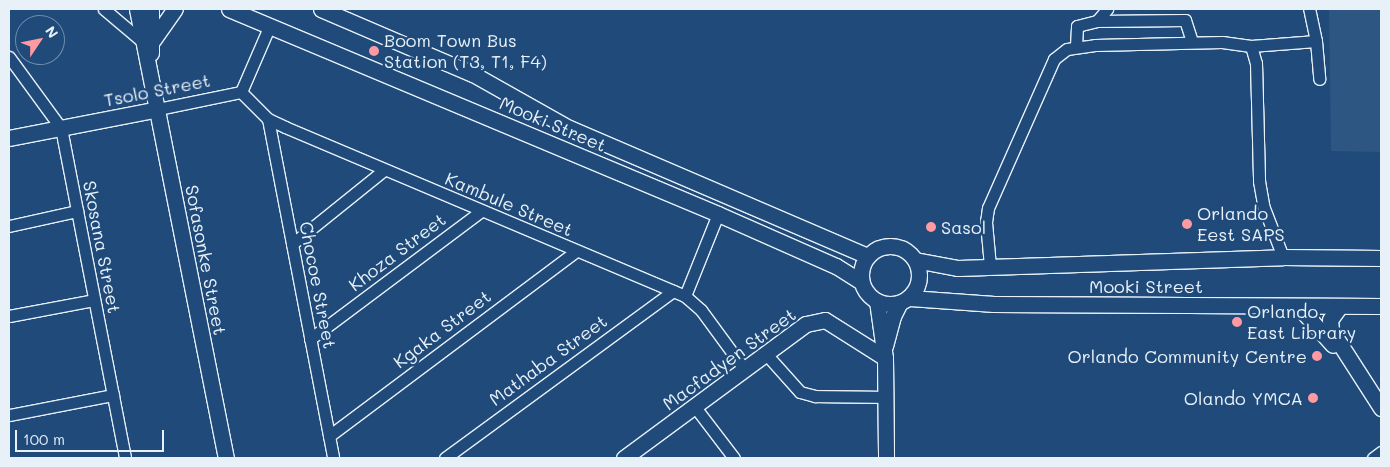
<!DOCTYPE html>
<html>
<head>
<meta charset="utf-8">
<style>
	body { margin:0 }
	#map { position:relative; width:1390px; height:467px; overflow:hidden; background:#1f4a7a; font-family:Mali,sans-serif }
	div>[style] { position:absolute }
	[style*='--x'] { left:calc(var(--x)*1px); top:calc(var(--y)*1px); width:calc(var(--w)*1px); rotate:calc(var(--a)*1deg) }
	.built>* { inset:0; background:#2e5683 }
	.roads { filter:drop-shadow(1px 0 #e8f1f8) drop-shadow(-1px 0 #e8f1f8) drop-shadow(0 1px #e8f1f8) drop-shadow(0 -1px #e8f1f8) }
	.street>* { height:11px; margin:-5.5px; padding:0 5.5px; transform-origin:5.5px; border-radius:5.5px; background:#1f4a7a }
	.secondary>* { height:15px; margin:-7.5px; padding:0 7.5px; transform-origin:7.5px; border-radius:7.5px; background:#1f4a7a }
	.secondary>.ring { margin:-7.5px; padding:0; box-sizing:content-box; background:none; border:15px solid #1f4a7a; border-radius:50% }
	.dots>* { width:14px; height:14px; translate:-50% -50%; box-sizing:border-box; border:2px solid #1f4a7a; border-radius:50% }
	span { translate:-50% -50%; white-space:nowrap; text-align:center; line-height:1.15; -webkit-text-stroke:5px #1f4a7a; paint-order:stroke }
	.poi-label { font-size:18px; color:#e8f1f8 }
	.left { translate:0 -50%; text-align:left }
	.right { translate:-100% -50%; text-align:right }
	.street-label { font-size:18px; color:#e8f1f8 }
	.frame { position:absolute; inset:0; border:10px solid #e8f1f8; pointer-events:none }
	.north { position:absolute; left:15px; top:15px; width:50px; height:50px; box-sizing:border-box; background:#1f4a7a; border:1px solid #6f8dac; border-radius:50%; rotate:56deg; font-size:14px; font-weight:700; line-height:20px; text-align:center; color:#e8f1f8 }
	.north::after { content:''; display:block; margin:auto; width:18px; height:22px; background:#ff9aa2; clip-path:polygon(50% 0,100% 100%,50% 72%,0 100%) }
	.scale { position:absolute; left:15px; top:430px; width:149px; height:22px; box-sizing:border-box; border:2px solid #e8f1f8; border-top:0; padding-left:6px; font-size:15px; line-height:18px; white-space:nowrap; color:#e8f1f8; -webkit-text-stroke:4px #1f4a7a; paint-order:stroke }
</style>
</head>
<body>
<div id="map">
	<div class="built">
		<div style="clip-path:polygon(1329px 9px,1381px 9px,1381px 152px,1331px 151px)"></div>
	</div>
	<div class="roads">
		<div class="street">
			<div style="--x:104;--y:9;--w:51;--a:40.2"></div>
			<div style="--x:1097;--y:21;--w:16;--a:-50"></div>
			<div style="--x:1316;--y:41;--w:38;--a:85"></div>
			<div style="--x:1076;--y:46;--w:20;--a:-87"></div>
			<div style="--x:1077;--y:26;--w:21;--a:-14"></div>
			<div style="--x:1097;--y:21;--w:88;--a:-0.7"></div>
			<div style="--x:1185;--y:20;--w:23;--a:72"></div>
			<div style="--x:1251;--y:46;--w:65;--a:-4.4"></div>
			<div style="--x:1316;--y:41;--w:33;--a:-102"></div>
			<div style="--x:9;--y:57;--w:88;--a:53.8"></div>
			<div style="--x:61;--y:128;--w:336;--a:79"></div>
			<div style="--x:241;--y:92;--w:38;--a:45"></div>
			<div style="--x:268;--y:119;--w:19;--a:25"></div>
			<div style="--x:285;--y:127;--w:434;--a:22.9"></div>
			<div style="--x:685;--y:296;--w:21;--a:41"></div>
			<div style="--x:701;--y:310;--w:74;--a:53.7"></div>
			<div style="--x:158;--y:109;--w:85;--a:-11.6"></div>
			<div style="--x:241;--y:92;--w:73;--a:-66.6"></div>
			<div style="--x:268;--y:119;--w:345;--a:79.1"></div>
			<div style="--x:9;--y:226;--w:70;--a:-12.4"></div>
			<div style="--x:292;--y:244;--w:118;--a:-38.8"></div>
			<div style="--x:990;--y:266;--w:44;--a:-95.2"></div>
			<div style="--x:986;--y:222;--w:14;--a:-82"></div>
			<div style="--x:988;--y:208;--w:163;--a:-66.1"></div>
			<div style="--x:1054;--y:59;--w:16;--a:-38"></div>
			<div style="--x:1067;--y:49;--w:28;--a:-8"></div>
			<div style="--x:1095;--y:45;--w:127;--a:-1.4"></div>
			<div style="--x:1222;--y:42;--w:29;--a:8"></div>
			<div style="--x:1251;--y:46;--w:18;--a:74"></div>
			<div style="--x:1256;--y:63;--w:118;--a:88.5"></div>
			<div style="--x:1259;--y:181;--w:27;--a:80"></div>
			<div style="--x:1264;--y:208;--w:53;--a:68.8"></div>
			<div style="--x:685;--y:296;--w:88;--a:-68.1"></div>
			<div style="--x:9;--y:316;--w:86;--a:-10.7"></div>
			<div style="--x:310;--y:339;--w:214;--a:-36.8"></div>
			<div style="--x:766;--y:354;--w:51;--a:48.2"></div>
			<div style="--x:800;--y:392;--w:16;--a:15"></div>
			<div style="--x:815;--y:396;--w:70;--a:0.8"></div>
			<div style="--x:695;--y:407;--w:64;--a:52.6"></div>
			<div style="--x:9;--y:415;--w:106;--a:-10.9"></div>
			<div style="--x:329;--y:436;--w:309;--a:-36.8"></div>
			<div style="--x:445;--y:458;--w:283;--a:-36.2"></div>
			<div style="--x:1373;--y:458;--w:10;--a:-37"></div>
		</div>
		<div class="secondary">
			<div style="--x:137;--y:9;--w:458;--a:78.8"></div>
			<div style="--x:151;--y:9;--w:44;--a:90"></div>
			<div style="--x:229;--y:9;--w:530;--a:22.74"></div>
			<div style="--x:718;--y:214;--w:129;--a:23.8"></div>
			<div style="--x:836;--y:266;--w:28;--a:32"></div>
			<div style="--x:321;--y:9;--w:165;--a:23.2"></div>
			<div style="--x:473;--y:74;--w:110;--a:29.4"></div>
			<div style="--x:569;--y:128;--w:325;--a:23.2"></div>
			<div style="--x:153;--y:40;--w:38;--a:-55"></div>
			<div style="--x:9;--y:138;--w:152;--a:-11"></div>
			<div class="ring" style="left:861px;top:246px;width:43px;height:43px"></div>
			<div style="--x:915;--y:260;--w:44;--a:10.5"></div>
			<div style="--x:958;--y:268;--w:325;--a:-1.9"></div>
			<div style="--x:1283;--y:257;--w:98;--a:0.6"></div>
			<div style="--x:910;--y:298;--w:84;--a:4.1"></div>
			<div style="--x:994;--y:304;--w:387;--a:0.3"></div>
			<div style="--x:877;--y:301;--w:58;--a:82"></div>
			<div style="--x:885;--y:358;--w:100;--a:89.4"></div>
			<div style="--x:1298;--y:306;--w:52;--a:48.1"></div>
			<div style="--x:1340;--y:306;--w:17;--a:126"></div>
			<div style="--x:1330;--y:320;--w:10;--a:84"></div>
			<div style="--x:1331;--y:330;--w:93;--a:57.3"></div>
			<div style="--x:885;--y:346;--w:31;--a:-75"></div>
			<div style="--x:893;--y:316;--w:13;--a:-63"></div>
			<div style="--x:624;--y:458;--w:226;--a:-36.4"></div>
			<div style="--x:806;--y:324;--w:19;--a:-12"></div>
			<div style="--x:825;--y:320;--w:71;--a:32.3"></div>
		</div>
	</div>
	<div class="dots">
		<div style="left:374px;top:51px;background:#ff9aa2"></div>
		<div style="left:1187px;top:224px;background:#ff9aa2"></div>
		<div style="left:931px;top:227px;background:#ff9aa2"></div>
		<div style="left:1237px;top:322px;background:#ff9aa2"></div>
		<div style="left:1317px;top:356px;background:#ff9aa2"></div>
		<div style="left:1313px;top:398px;background:#ff9aa2"></div>
	</div>
	<div class="poi-label">
		<span class="left" style="left:384px;top:51px">Boom Town Bus<br>Station (T3, T1, F4)</span>
		<span class="left" style="left:1197px;top:224px">Orlando<br>Eest SAPS</span>
		<span class="left" style="left:941px;top:227px">Sasol</span>
		<span class="left" style="left:1247px;top:322px">Orlando<br>East Library</span>
		<span class="right" style="left:1307px;top:356px">Orlando Community Centre</span>
		<span class="right" style="left:1303px;top:398px">Olando YMCA</span>
	</div>
	<div class="street-label">
		<span style="left:157px;top:90px;rotate:-11deg">Tsolo Street</span>
		<span style="left:553px;top:124px;rotate:23deg">Mooki Street</span>
		<span style="left:509px;top:204px;rotate:23deg">Kambule Street</span>
		<span style="left:102px;top:247px;rotate:79deg">Skosana Street</span>
		<span style="left:397px;top:252px;rotate:-37deg">Khoza Street</span>
		<span style="left:206px;top:260px;rotate:79deg">Sofasonke Street</span>
		<span style="left:318px;top:285px;rotate:79deg">Chocoe Street</span>
		<span style="left:1146px;top:286px">Mooki Street</span>
		<span style="left:442px;top:329px;rotate:-37deg">Kgaka Street</span>
		<span style="left:729px;top:359px;rotate:-36deg">Macfadyen Street</span>
		<span style="left:548px;top:360px;rotate:-36deg">Mathaba Street</span>
	</div>
	<div class="frame"></div>
	<div class="north">N</div>
	<div class="scale">100 m</div>
</div>
</body>
</html>
